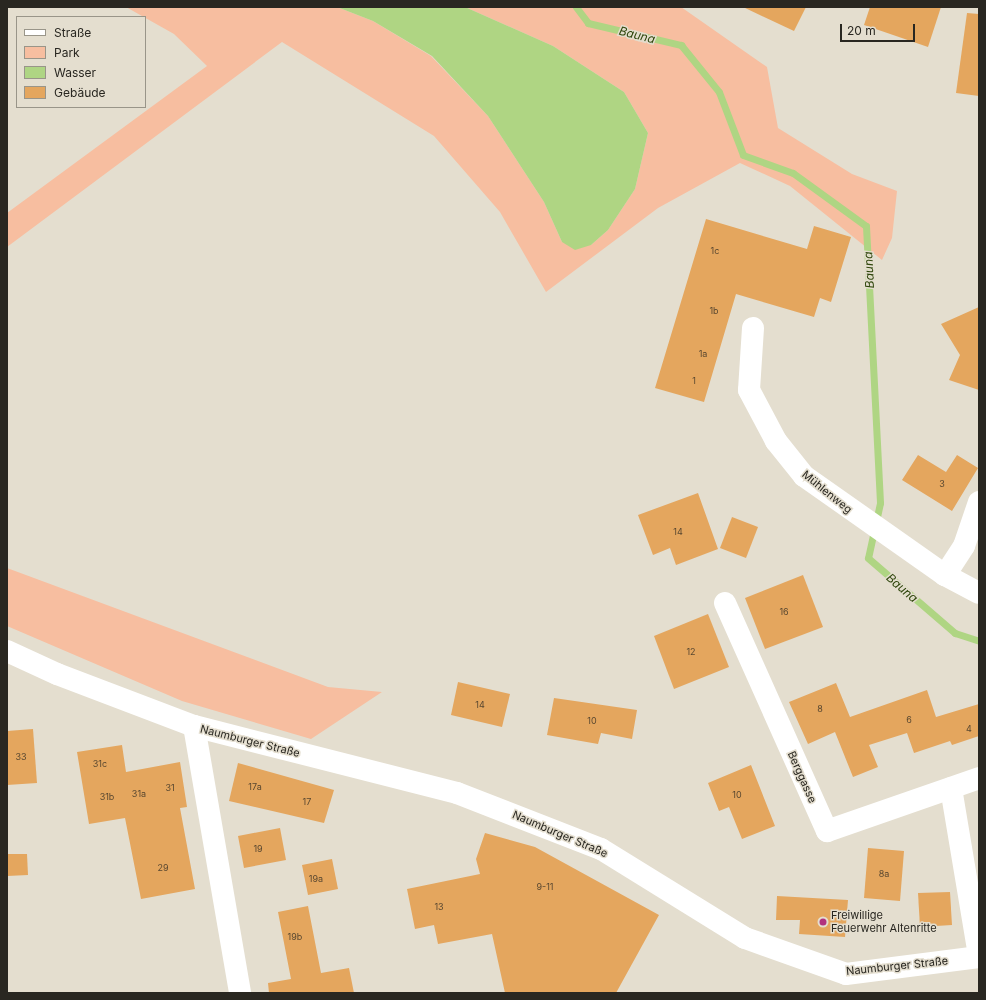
<!DOCTYPE html>
<html>
<head>
<meta charset="utf-8">
<style>
	body { margin:0 }
	#map { position:relative; width:986px; height:1000px; overflow:hidden; background:#e4decf; font-family:Inter,sans-serif }
	div>[style] { position:absolute }
	.green>* { inset:0; background:#f7bea0 }
	.water>* { inset:0; background:#afd583 }
	.stream>* { height:7px; margin:-3.5px; padding:0 3.5px; transform-origin:3.5px; border-radius:3.5px; background:#afd583 }
	.building>* { inset:0; background:#e4a65e }
	.minor>* { height:22px; margin:-11px; padding:0 11px; transform-origin:11px; border-radius:11px; background:#fff }
	.dots>* { width:11px; height:11px; translate:-50% -50%; box-sizing:border-box; border:2px solid #e4decf; border-radius:50% }
	span { translate:-50% -50%; white-space:nowrap; text-align:center; line-height:1.15; -webkit-text-stroke:3px #e4decf; paint-order:stroke }
	.number-label { font-size:9px; color:#584730 }
	.number-label span { -webkit-text-stroke-width:0 }
	.street-label { font-size:11px; color:#292721 }
	.poi-label { font-size:11px; color:#292721 }
	.left { translate:0 -50%; text-align:left }
	.water-label { font-size:12px; color:#30470d; font-style:italic }
	.frame { position:absolute; inset:0; border:8px solid #292721; pointer-events:none }
	.legend { position:absolute; left:16px; top:16px; width:130px; height:92px; box-sizing:border-box; background:#e4decf; border:1px solid #999589; margin:0; padding:5px 7px; list-style:none; font-size:12px; color:#292721 }
	.legend li { display:flex; align-items:center; gap:8px; height:20px }
	.legend b { width:20px; border:1px solid #999589 }
	.scale { position:absolute; left:840px; top:24px; width:75px; height:18px; box-sizing:border-box; border:2px solid #292721; border-top:0; padding-left:5px; font-size:12px; line-height:14px; white-space:nowrap; color:#292721; -webkit-text-stroke:3px #e4decf; paint-order:stroke }
</style>
</head>
<body>
<div id="map">
	<div class="green">
		<div style="clip-path:polygon(126px 7px,337px 7px,373px 21px,431px 56px,488px 116px,544px 202px,562px 242px,591px 245px,608px 230px,635px 189px,648px 133px,624px 92px,553px 46px,465px 7px,681px 7px,767px 67px,778px 128px,852px 174px,897px 191px,892px 238px,882px 260px,790px 186px,740px 163px,658px 208px,546px 292px,500px 212px,434px 136px,282px 42px,7px 247px,7px 213px,207px 66px,174px 34px)"></div>
		<div style="clip-path:polygon(7px 568px,328px 687px,382px 692px,311px 739px,182px 701px,7px 626px)"></div>
	</div>
	<div class="water">
		<div style="clip-path:polygon(337px 7px,465px 7px,553px 46px,624px 92px,648px 133px,635px 189px,608px 230px,591px 245px,575px 250px,562px 242px,544px 202px,488px 116px,432px 56px,373px 21px)"></div>
	</div>
	<div class="stream">
		<div style="left:576px;top:7px;width:20px;rotate:53deg"></div>
		<div style="left:588px;top:23px;width:96px;rotate:13.3deg"></div>
		<div style="left:681px;top:45px;width:60px;rotate:51deg"></div>
		<div style="left:719px;top:92px;width:67px;rotate:69.1deg"></div>
		<div style="left:743px;top:155px;width:53px;rotate:19.8deg"></div>
		<div style="left:793px;top:173px;width:90px;rotate:36deg"></div>
		<div style="left:866px;top:226px;width:277px;rotate:87.1deg"></div>
		<div style="left:880px;top:503px;width:56px;rotate:102.3deg"></div>
		<div style="left:868px;top:558px;width:115px;rotate:40.8deg"></div>
		<div style="left:955px;top:633px;width:25px;rotate:18deg"></div>
	</div>
	<div class="building">
		<div style="clip-path:polygon(743px 7px,806px 7px,794px 31px)"></div>
		<div style="clip-path:polygon(870px 7px,941px 7px,928px 47px,864px 25px)"></div>
		<div style="clip-path:polygon(967px 13px,979px 14px,979px 96px,956px 93px)"></div>
		<div style="clip-path:polygon(706px 219px,807px 249px,814px 226px,851px 237px,831px 302px,820px 298px,814px 317px,736px 294px,704px 402px,655px 388px)"></div>
		<div style="clip-path:polygon(979px 307px,979px 390px,949px 380px,960px 355px,941px 324px)"></div>
		<div style="clip-path:polygon(918px 455px,946px 472px,957px 455px,978px 468px,952px 511px,902px 480px)"></div>
		<div style="clip-path:polygon(698px 493px,718px 549px,676px 565px,670px 548px,653px 555px,638px 515px)"></div>
		<div style="clip-path:polygon(732px 517px,758px 527px,746px 558px,720px 548px)"></div>
		<div style="clip-path:polygon(803px 575px,823px 627px,765px 649px,745px 598px)"></div>
		<div style="clip-path:polygon(708px 614px,729px 667px,674px 689px,654px 636px)"></div>
		<div style="clip-path:polygon(458px 682px,510px 694px,502px 727px,451px 715px)"></div>
		<div style="clip-path:polygon(836px 683px,850px 717px,927px 690px,936px 717px,979px 704px,979px 736px,952px 745px,950px 741px,914px 753px,907px 733px,869px 745px,878px 767px,853px 777px,835px 732px,808px 744px,789px 702px)"></div>
		<div style="clip-path:polygon(554px 698px,637px 710px,632px 739px,601px 733px,598px 744px,547px 735px)"></div>
		<div style="clip-path:polygon(33px 729px,37px 783px,7px 785px,7px 731px)"></div>
		<div style="clip-path:polygon(122px 745px,126px 772px,180px 762px,187px 807px,180px 808px,195px 889px,141px 899px,125px 818px,89px 824px,77px 752px)"></div>
		<div style="clip-path:polygon(238px 763px,334px 790px,324px 823px,229px 801px)"></div>
		<div style="clip-path:polygon(751px 765px,775px 826px,742px 839px,729px 807px,719px 811px,708px 783px)"></div>
		<div style="clip-path:polygon(280px 828px,286px 860px,244px 868px,238px 836px)"></div>
		<div style="clip-path:polygon(485px 833px,535px 847px,659px 915px,616px 993px,505px 993px,492px 934px,438px 944px,434px 925px,415px 929px,407px 889px,480px 874px,476px 859px)"></div>
		<div style="clip-path:polygon(868px 848px,904px 851px,900px 901px,864px 898px)"></div>
		<div style="clip-path:polygon(7px 854px,27px 854px,28px 875px,7px 876px)"></div>
		<div style="clip-path:polygon(332px 859px,338px 889px,308px 895px,302px 865px)"></div>
		<div style="clip-path:polygon(950px 892px,952px 925px,920px 927px,918px 893px)"></div>
		<div style="clip-path:polygon(777px 896px,848px 900px,845px 937px,799px 934px,800px 920px,776px 920px)"></div>
		<div style="clip-path:polygon(308px 906px,321px 973px,349px 968px,354px 993px,269px 993px,268px 983px,291px 979px,278px 912px)"></div>
	</div>
	<div class="minor">
		<div style="left:753px;top:328px;width:62px;rotate:93.7deg"></div>
		<div style="left:749px;top:390px;width:58px;rotate:62.1deg"></div>
		<div style="left:776px;top:441px;width:45px;rotate:51.3deg"></div>
		<div style="left:804px;top:476px;width:172px;rotate:35.1deg"></div>
		<div style="left:979px;top:502px;width:46px;rotate:108.8deg"></div>
		<div style="left:964px;top:546px;width:35px;rotate:123deg"></div>
		<div style="left:945px;top:575px;width:38px;rotate:28deg"></div>
		<div style="left:725px;top:603px;width:250px;rotate:65.9deg"></div>
		<div style="left:827px;top:831px;width:161px;rotate:-19.2deg"></div>
		<div style="left:7px;top:651px;width:55px;rotate:24.7deg"></div>
		<div style="left:57px;top:674px;width:147px;rotate:20.8deg"></div>
		<div style="left:194px;top:726px;width:271px;rotate:14.3deg"></div>
		<div style="left:457px;top:793px;width:155px;rotate:21.3deg"></div>
		<div style="left:601px;top:849px;width:169px;rotate:31.7deg"></div>
		<div style="left:745px;top:938px;width:107px;rotate:19.6deg"></div>
		<div style="left:846px;top:974px;width:134px;rotate:-7.3deg"></div>
		<div style="left:194px;top:726px;width:271px;rotate:80.2deg"></div>
		<div style="left:951px;top:788px;width:170px;rotate:80.5deg"></div>
	</div>
	<div class="dots">
		<div style="left:823px;top:922px;background:#b2327e"></div>
	</div>
	<div class="number-label">
		<span style="left:715px;top:251px">1c</span>
		<span style="left:714px;top:311px">1b</span>
		<span style="left:703px;top:354px">1a</span>
		<span style="left:694px;top:381px">1</span>
		<span style="left:942px;top:484px">3</span>
		<span style="left:678px;top:532px">14</span>
		<span style="left:784px;top:612px">16</span>
		<span style="left:691px;top:652px">12</span>
		<span style="left:480px;top:705px">14</span>
		<span style="left:820px;top:709px">8</span>
		<span style="left:909px;top:720px">6</span>
		<span style="left:592px;top:721px">10</span>
		<span style="left:969px;top:729px">4</span>
		<span style="left:21px;top:757px">33</span>
		<span style="left:100px;top:764px">31c</span>
		<span style="left:255px;top:787px">17a</span>
		<span style="left:170px;top:788px">31</span>
		<span style="left:139px;top:794px">31a</span>
		<span style="left:737px;top:795px">10</span>
		<span style="left:107px;top:797px">31b</span>
		<span style="left:307px;top:802px">17</span>
		<span style="left:258px;top:849px">19</span>
		<span style="left:163px;top:868px">29</span>
		<span style="left:884px;top:874px">8a</span>
		<span style="left:316px;top:879px">19a</span>
		<span style="left:545px;top:887px">9-11</span>
		<span style="left:439px;top:907px">13</span>
		<span style="left:295px;top:937px">19b</span>
	</div>
	<div class="street-label">
		<span style="left:827px;top:492px;rotate:39deg">Mühlenweg</span>
		<span style="left:250px;top:741px;rotate:14deg">Naumburger Straße</span>
		<span style="left:802px;top:777px;rotate:66deg">Berggasse</span>
		<span style="left:560px;top:834px;rotate:23deg">Naumburger Straße</span>
		<span style="left:897px;top:966px;rotate:-6deg">Naumburger Straße</span>
	</div>
	<div class="poi-label">
		<span class="left" style="left:831px;top:922px">Freiwillige<br>Feuerwehr Altenritte</span>
	</div>
	<div class="water-label">
		<span style="left:637px;top:35px;rotate:14deg">Bauna</span>
		<span style="left:869px;top:270px;rotate:-93deg">Bauna</span>
		<span style="left:902px;top:588px;rotate:41deg">Bauna</span>
	</div>
	<div class="frame"></div>
	<ul class="legend">
	<li><b style="height:5px;background:#fff"></b>Straße</li>
	<li><b style="height:11px;background:#f7bea0"></b>Park</li>
	<li><b style="height:11px;background:#afd583"></b>Wasser</li>
	<li><b style="height:11px;background:#e4a65e"></b>Gebäude</li>
	</ul>
	<div class="scale">20 m</div>
</div>
</body>
</html>
